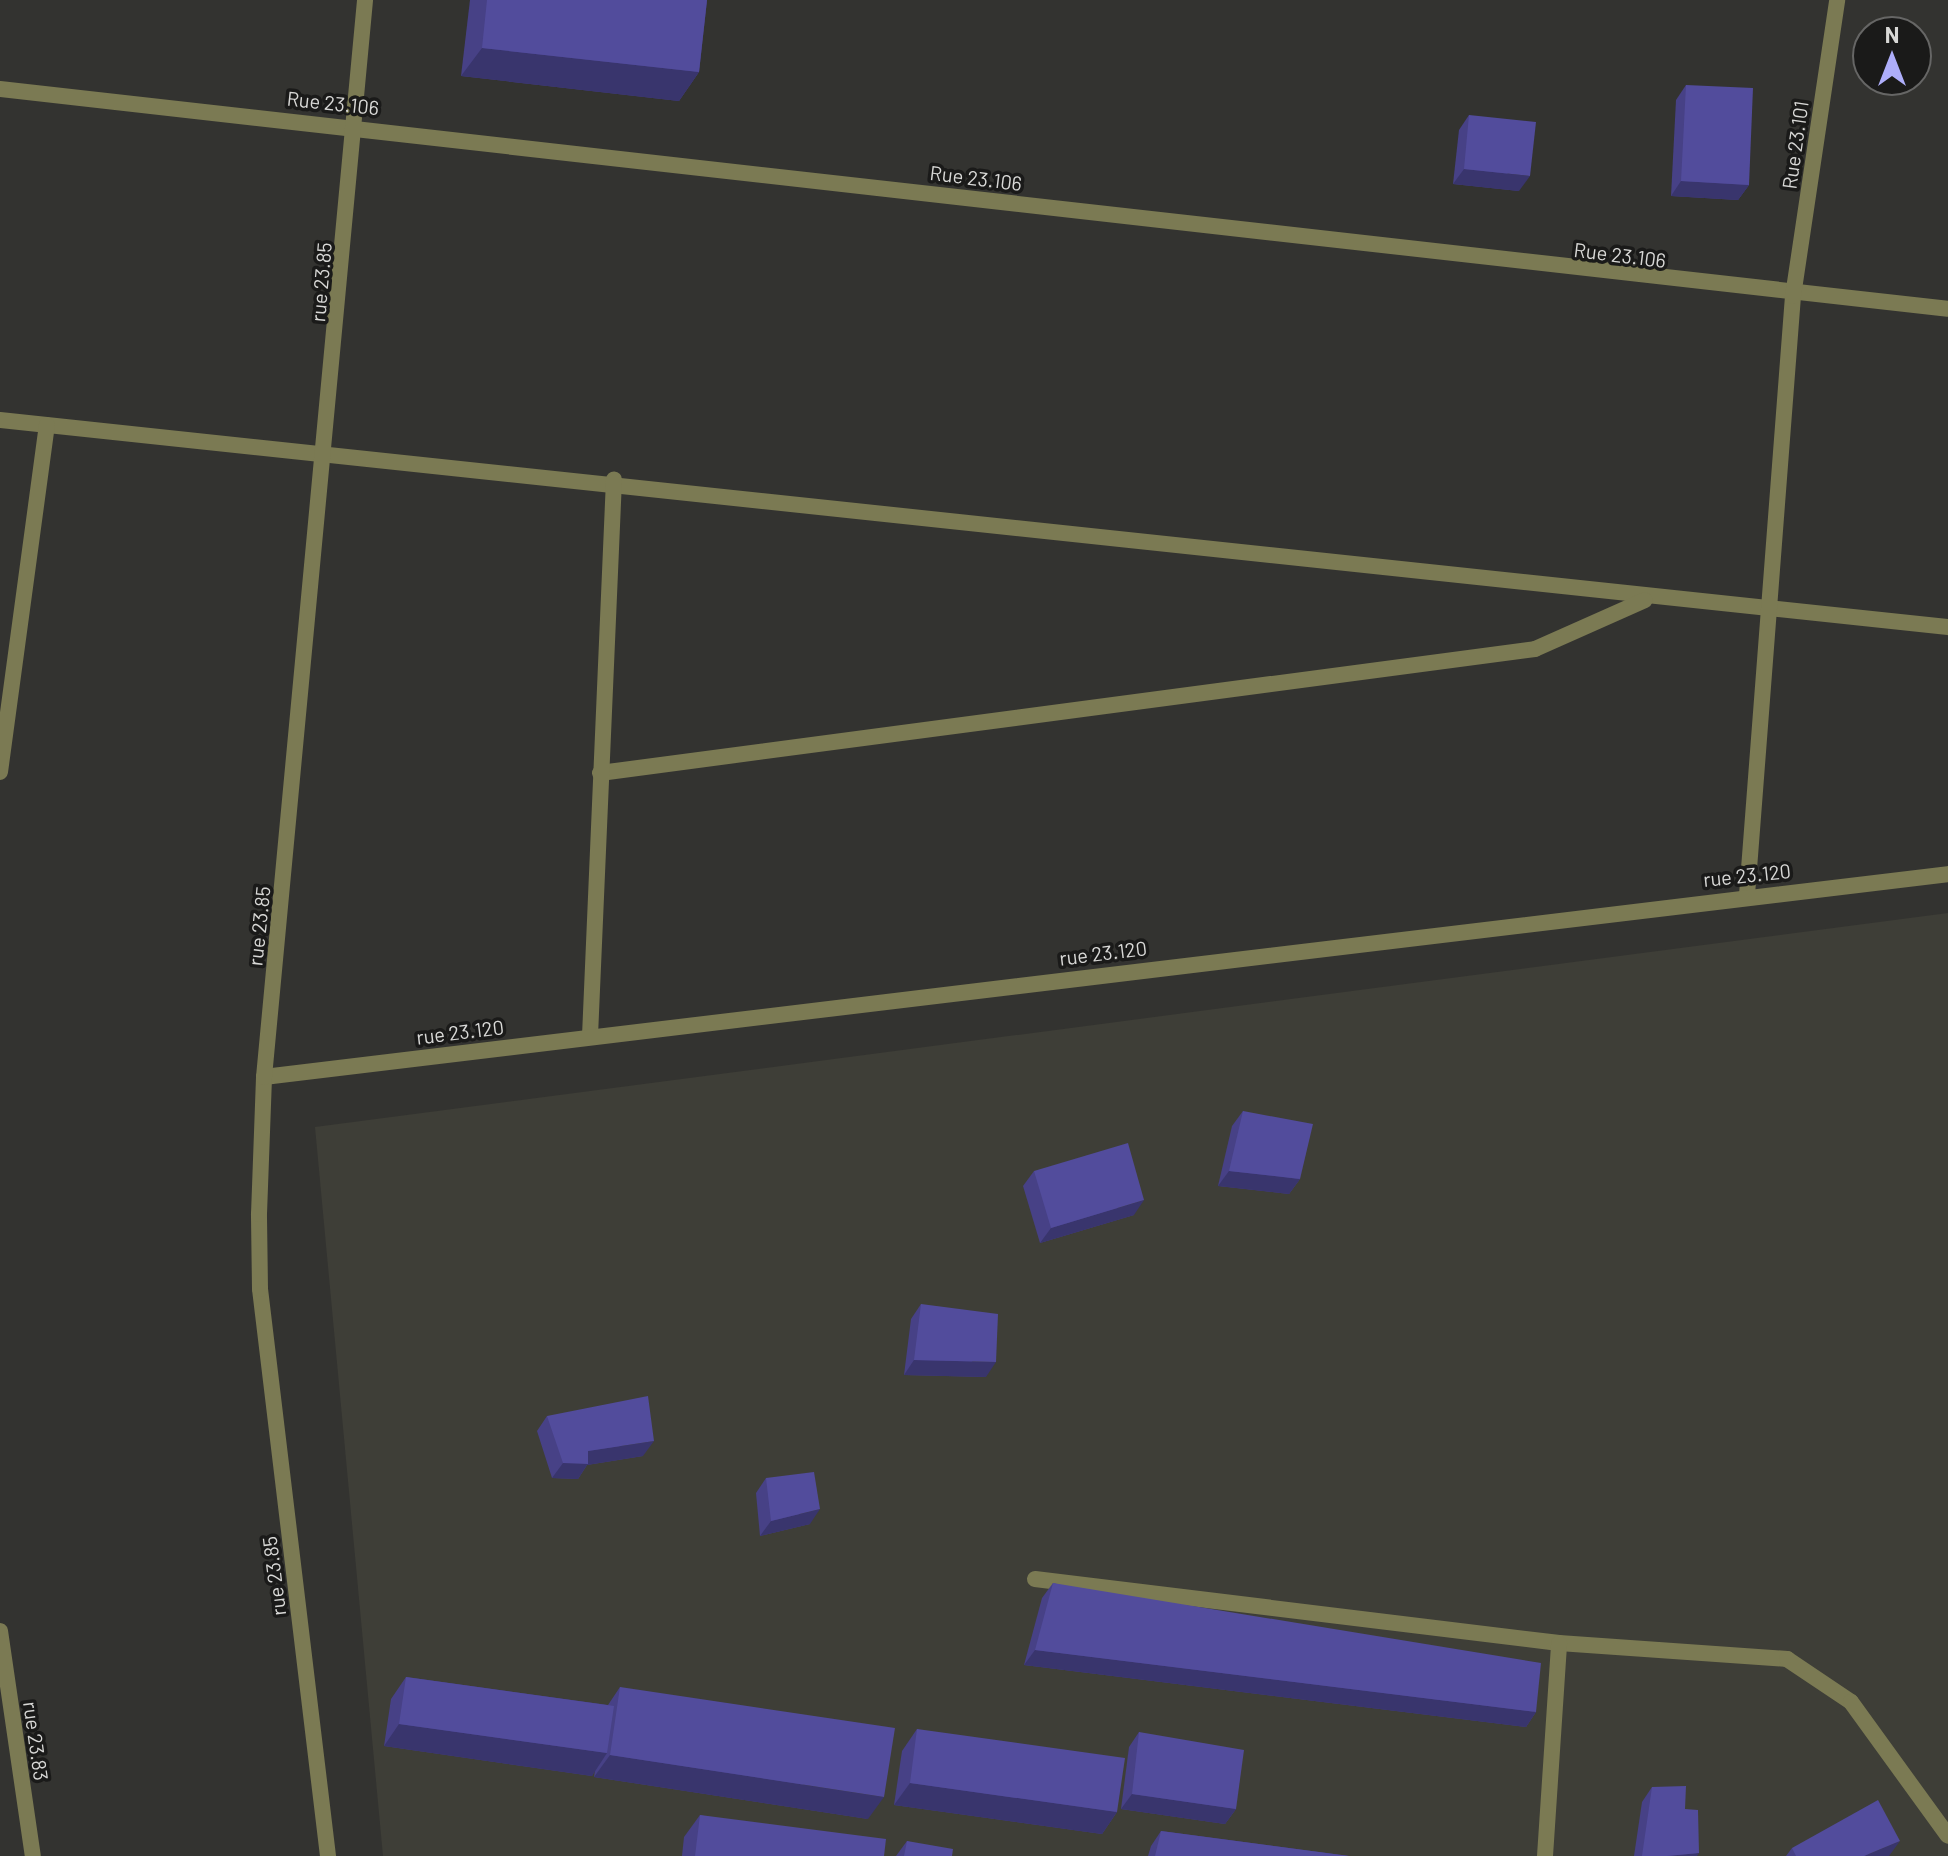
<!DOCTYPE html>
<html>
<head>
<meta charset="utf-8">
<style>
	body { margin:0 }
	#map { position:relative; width:1948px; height:1856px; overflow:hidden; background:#333330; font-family:Barlow,sans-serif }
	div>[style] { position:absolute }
	.built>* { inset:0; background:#3e3e37 }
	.street>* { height:16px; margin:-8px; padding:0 8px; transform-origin:8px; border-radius:8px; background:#7b7a53 }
	.wall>* { inset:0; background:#474186 }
	.shaded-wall>* { inset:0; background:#39356d }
	.building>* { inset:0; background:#524c9c }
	span { translate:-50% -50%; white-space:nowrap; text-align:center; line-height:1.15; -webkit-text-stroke:7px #1a1a19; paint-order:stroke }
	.street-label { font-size:20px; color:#d8d8d6 }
	.north { position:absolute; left:1852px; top:16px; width:80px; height:80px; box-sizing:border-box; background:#1a1a19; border:2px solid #666665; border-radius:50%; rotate:0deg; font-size:22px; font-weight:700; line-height:32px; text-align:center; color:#d8d8d6 }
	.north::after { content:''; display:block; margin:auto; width:28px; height:36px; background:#aeaefa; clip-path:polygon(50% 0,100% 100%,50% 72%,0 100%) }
</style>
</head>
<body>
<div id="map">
	<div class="built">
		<div style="clip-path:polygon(1948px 913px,1948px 1856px,383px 1856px,315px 1127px)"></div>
	</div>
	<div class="street">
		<div style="left:0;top:89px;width:1960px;rotate:6.44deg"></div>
		<div style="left:0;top:420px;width:1959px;rotate:6.07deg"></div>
		<div style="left:0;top:772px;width:350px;rotate:-82.3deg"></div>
		<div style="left:600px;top:773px;width:943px;rotate:-7.55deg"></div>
		<div style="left:1535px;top:649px;width:120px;rotate:-24deg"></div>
		<div style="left:1747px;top:895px;width:601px;rotate:-85.61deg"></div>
		<div style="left:1793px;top:296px;width:299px;rotate:-81.5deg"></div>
		<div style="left:590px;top:1036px;width:557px;rotate:-87.53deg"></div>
		<div style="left:264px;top:1077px;width:1696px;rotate:-6.87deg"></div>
		<div style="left:1035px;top:1579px;width:528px;rotate:6.96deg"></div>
		<div style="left:1559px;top:1643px;width:229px;rotate:4deg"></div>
		<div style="left:1787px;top:1659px;width:77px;rotate:33.9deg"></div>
		<div style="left:1851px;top:1702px;width:165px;rotate:54.1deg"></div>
		<div style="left:0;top:1631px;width:227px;rotate:81.7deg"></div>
		<div style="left:328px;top:1856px;width:571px;rotate:-96.84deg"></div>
		<div style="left:260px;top:1289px;width:75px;rotate:-90.8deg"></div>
		<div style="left:259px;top:1214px;width:137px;rotate:-87.9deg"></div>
		<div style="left:264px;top:1077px;width:1082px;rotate:-84.64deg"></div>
		<div style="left:1545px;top:1856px;width:213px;rotate:-86.2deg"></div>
	</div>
	<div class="wall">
		<div style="clip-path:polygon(470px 0,707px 0,699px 72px,679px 101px,461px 76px)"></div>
		<div style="clip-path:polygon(1686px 85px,1749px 185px,1738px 200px,1671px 196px,1676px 100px)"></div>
		<div style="clip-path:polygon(1469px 115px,1519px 191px,1453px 184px,1459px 130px)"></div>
		<div style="clip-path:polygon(1243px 1111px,1300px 1179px,1289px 1194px,1218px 1186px,1232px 1126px)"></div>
		<div style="clip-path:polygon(1034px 1171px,1134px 1215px,1040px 1243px,1023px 1186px)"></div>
		<div style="clip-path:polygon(921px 1304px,986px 1377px,904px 1375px,911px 1319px)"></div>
		<div style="clip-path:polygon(547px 1416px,643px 1456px,587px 1465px,578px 1479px,552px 1478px,537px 1431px)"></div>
		<div style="clip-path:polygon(766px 1478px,810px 1524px,760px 1536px,756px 1493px)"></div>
		<div style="clip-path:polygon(1053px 1583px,1536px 1712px,1526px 1727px,1024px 1665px,1042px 1598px)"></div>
		<div style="clip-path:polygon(406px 1677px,608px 1705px,620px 1687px,868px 1819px,594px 1777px,595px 1770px,592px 1776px,384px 1746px,391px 1699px)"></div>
		<div style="clip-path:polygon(917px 1729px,1117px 1812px,1102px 1834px,894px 1805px,902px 1751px)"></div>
		<div style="clip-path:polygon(1139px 1732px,1236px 1809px,1225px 1824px,1121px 1809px,1129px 1747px)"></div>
		<div style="clip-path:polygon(1652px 1787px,1685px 1809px,1697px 1856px,1634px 1856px,1642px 1802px)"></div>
		<div style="clip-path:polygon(700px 1815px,884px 1856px,682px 1856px,684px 1837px)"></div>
		<div style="clip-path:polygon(1161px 1831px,1349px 1856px,1148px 1856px,1151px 1846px)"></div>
		<div style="clip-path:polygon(907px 1841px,952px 1856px,896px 1856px)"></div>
		<div style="clip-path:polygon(1792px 1848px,1889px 1856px,1786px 1856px)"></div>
	</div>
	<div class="shaded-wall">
		<div style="clip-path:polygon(482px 48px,699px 72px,679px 101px,461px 76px)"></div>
		<div style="clip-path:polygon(1464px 169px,1530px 176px,1519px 191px,1453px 184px)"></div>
		<div style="clip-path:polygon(1681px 181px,1749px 185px,1738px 200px,1671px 196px)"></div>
		<div style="clip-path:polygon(1229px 1171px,1300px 1179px,1289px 1194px,1218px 1186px)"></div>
		<div style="clip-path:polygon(1144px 1200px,1134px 1215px,1040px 1243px,1051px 1228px)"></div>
		<div style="clip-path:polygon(914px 1360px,996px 1362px,986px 1377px,904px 1375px)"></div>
		<div style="clip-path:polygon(654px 1441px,643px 1456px,587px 1465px,578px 1479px,552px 1478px,563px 1463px,588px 1451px)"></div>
		<div style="clip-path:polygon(820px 1509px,810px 1524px,760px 1536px,771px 1521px)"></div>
		<div style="clip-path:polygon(1035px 1650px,1536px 1712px,1526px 1727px,1024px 1665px)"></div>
		<div style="clip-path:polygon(399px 1724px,607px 1753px,592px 1776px,384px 1746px)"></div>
		<div style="clip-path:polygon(610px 1755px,884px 1797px,868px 1819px,594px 1777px)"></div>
		<div style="clip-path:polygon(910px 1783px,1117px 1812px,1102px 1834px,894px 1805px)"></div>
		<div style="clip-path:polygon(1132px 1794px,1236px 1809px,1225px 1824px,1121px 1809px)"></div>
		<div style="clip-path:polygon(1900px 1841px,1889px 1856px,1864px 1856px)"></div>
		<div style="clip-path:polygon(1699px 1853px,1697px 1856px,1667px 1856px)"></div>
	</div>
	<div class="building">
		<div style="clip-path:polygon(487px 0,707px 0,699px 72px,482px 48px)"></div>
		<div style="clip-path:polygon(1686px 85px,1753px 88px,1749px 185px,1681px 181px)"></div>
		<div style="clip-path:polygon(1469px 115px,1536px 122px,1530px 176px,1464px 169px)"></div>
		<div style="clip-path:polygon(1243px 1111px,1313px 1124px,1300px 1179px,1229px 1171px)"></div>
		<div style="clip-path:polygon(1128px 1143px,1144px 1200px,1051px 1228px,1034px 1171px)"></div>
		<div style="clip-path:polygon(921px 1304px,998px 1314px,996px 1362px,914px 1360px)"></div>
		<div style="clip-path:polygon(648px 1396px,654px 1441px,588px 1451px,588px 1464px,563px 1463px,547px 1416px)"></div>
		<div style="clip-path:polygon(814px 1472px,820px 1509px,771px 1521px,766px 1478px)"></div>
		<div style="clip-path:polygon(1053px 1583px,1541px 1663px,1536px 1712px,1035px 1650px)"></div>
		<div style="clip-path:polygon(406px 1677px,614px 1706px,607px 1753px,399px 1724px)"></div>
		<div style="clip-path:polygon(620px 1687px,895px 1728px,884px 1797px,610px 1755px)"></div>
		<div style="clip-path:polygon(917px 1729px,1125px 1758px,1117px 1812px,910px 1783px)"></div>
		<div style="clip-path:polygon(1139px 1732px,1244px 1750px,1236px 1809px,1132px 1794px)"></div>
		<div style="clip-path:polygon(1686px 1786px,1685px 1809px,1698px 1810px,1699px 1853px,1667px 1856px,1642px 1856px,1652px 1787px)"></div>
		<div style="clip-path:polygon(1878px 1800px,1900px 1841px,1864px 1856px,1796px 1856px,1792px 1848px)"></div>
		<div style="clip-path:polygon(700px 1815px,886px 1839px,884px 1856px,695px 1856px)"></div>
		<div style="clip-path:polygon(1161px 1831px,1349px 1856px,1155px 1856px)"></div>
		<div style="clip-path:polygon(907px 1841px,953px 1849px,952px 1856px,904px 1856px)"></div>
	</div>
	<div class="street-label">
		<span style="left:333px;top:103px;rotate:6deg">Rue 23.106</span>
		<span style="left:1795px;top:145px;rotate:-82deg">Rue 23.101</span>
		<span style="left:976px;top:178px;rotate:7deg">Rue 23.106</span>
		<span style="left:1620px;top:255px;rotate:7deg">Rue 23.106</span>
		<span style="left:321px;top:282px;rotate:-85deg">rue 23.85</span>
		<span style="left:1747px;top:875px;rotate:-6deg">rue 23.120</span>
		<span style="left:259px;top:926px;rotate:-84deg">rue 23.85</span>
		<span style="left:1103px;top:953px;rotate:-7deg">rue 23.120</span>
		<span style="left:460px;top:1032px;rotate:-7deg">rue 23.120</span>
		<span style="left:274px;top:1576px;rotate:-97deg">rue 23.85</span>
		<span style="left:36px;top:1741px;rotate:82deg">rue 23.83</span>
	</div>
	<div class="north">N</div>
</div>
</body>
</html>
